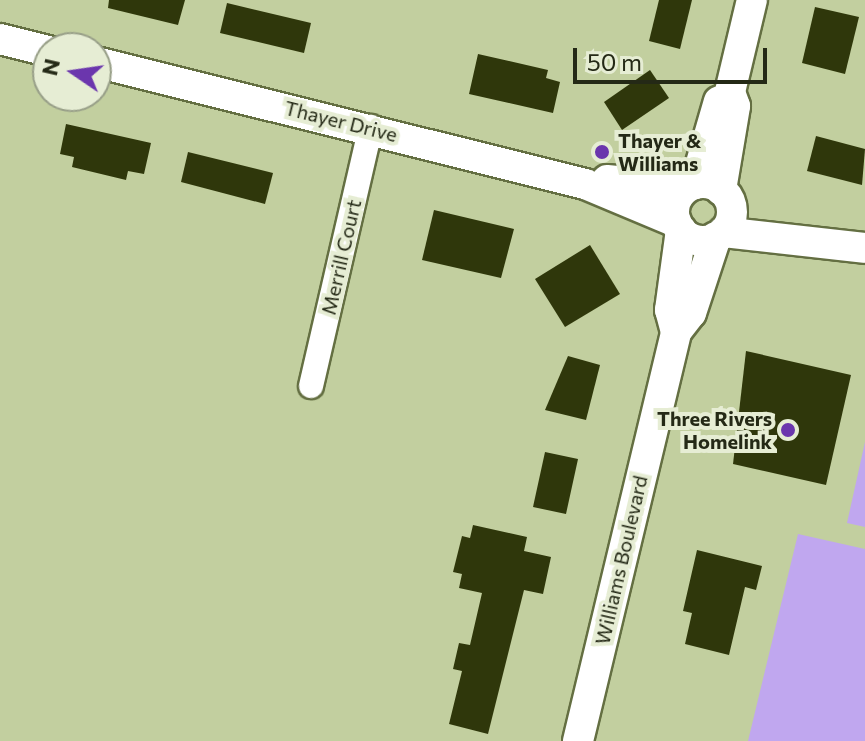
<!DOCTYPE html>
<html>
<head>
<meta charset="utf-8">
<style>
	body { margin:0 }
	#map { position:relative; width:865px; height:741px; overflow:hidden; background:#c2cf9f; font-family:Commissioner,sans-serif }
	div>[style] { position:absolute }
	.green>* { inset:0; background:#c0a7ef }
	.building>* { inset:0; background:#2f370b }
	.roads { filter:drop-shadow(2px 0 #646f42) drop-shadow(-2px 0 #646f42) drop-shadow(0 2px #646f42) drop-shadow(0 -2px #646f42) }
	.minor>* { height:24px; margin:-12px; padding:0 12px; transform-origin:12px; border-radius:12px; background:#fff }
	.tertiary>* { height:30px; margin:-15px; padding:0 15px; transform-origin:15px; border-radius:15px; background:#fff }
	.tertiary>.ring { margin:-15px; padding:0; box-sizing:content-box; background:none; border:30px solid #fff; border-radius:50% }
	.dots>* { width:22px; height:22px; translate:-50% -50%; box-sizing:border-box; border:4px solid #e6edd4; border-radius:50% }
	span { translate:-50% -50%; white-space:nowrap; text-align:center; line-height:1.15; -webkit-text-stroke:8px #e6edd4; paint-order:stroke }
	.street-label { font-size:20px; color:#242916 }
	.poi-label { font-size:20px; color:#242916; font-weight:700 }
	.left { translate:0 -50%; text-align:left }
	.right { translate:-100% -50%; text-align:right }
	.north { position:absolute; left:32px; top:32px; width:80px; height:80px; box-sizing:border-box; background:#e6edd4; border:2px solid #989f88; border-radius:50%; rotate:283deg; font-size:22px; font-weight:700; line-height:32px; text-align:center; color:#242916 }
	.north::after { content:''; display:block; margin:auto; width:28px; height:36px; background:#6b36ad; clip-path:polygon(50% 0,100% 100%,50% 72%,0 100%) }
	.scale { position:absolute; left:573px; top:48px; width:194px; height:36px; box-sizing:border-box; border:4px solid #242916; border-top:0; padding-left:10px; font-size:24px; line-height:28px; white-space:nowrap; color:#242916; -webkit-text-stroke:6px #e6edd4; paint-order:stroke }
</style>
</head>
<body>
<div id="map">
	<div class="green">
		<div style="clip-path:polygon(865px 442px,865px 527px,847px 523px)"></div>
		<div style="clip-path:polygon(798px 534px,865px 549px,865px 741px,748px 741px)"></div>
	</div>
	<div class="building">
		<div style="clip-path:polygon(109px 0,185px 0,178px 25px,108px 8px)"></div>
		<div style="clip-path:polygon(659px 0,692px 0,680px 49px,649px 41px)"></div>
		<div style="clip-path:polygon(227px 3px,311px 23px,304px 53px,220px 33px)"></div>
		<div style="clip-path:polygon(815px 7px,859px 17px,845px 74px,802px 63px)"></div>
		<div style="clip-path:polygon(478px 54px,548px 70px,546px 78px,560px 82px,553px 113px,469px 94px)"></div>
		<div style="clip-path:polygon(650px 70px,669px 98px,622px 130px,604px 102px)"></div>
		<div style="clip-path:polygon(66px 124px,151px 143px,144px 174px,128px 171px,126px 180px,72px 167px,74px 157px,60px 154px)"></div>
		<div style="clip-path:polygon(816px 136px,865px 149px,862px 185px,807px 171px)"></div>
		<div style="clip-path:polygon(188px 152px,273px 173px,265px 204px,181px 182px)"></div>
		<div style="clip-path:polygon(434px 210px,514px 229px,501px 278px,422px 260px)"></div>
		<div style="clip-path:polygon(590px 245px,620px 294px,565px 327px,535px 279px)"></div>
		<div style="clip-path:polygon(746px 351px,851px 375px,826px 485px,733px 464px)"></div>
		<div style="clip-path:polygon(568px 356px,600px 365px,586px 420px,545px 410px)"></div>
		<div style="clip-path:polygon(545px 452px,578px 459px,566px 514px,533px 507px)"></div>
		<div style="clip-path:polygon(473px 525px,527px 537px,524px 551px,551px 557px,543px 594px,524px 590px,488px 734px,449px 724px,462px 671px,453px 669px,459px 643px,470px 645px,482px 593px,459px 588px,462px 574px,453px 572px,462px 536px,470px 538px)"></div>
		<div style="clip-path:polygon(697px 550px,762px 566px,756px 590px,745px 587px,729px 655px,685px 644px,692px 613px,683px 611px)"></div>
	</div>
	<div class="roads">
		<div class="minor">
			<div style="left:311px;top:386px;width:266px;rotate:-77deg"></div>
		</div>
		<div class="tertiary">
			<div style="left:0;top:39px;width:49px;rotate:14deg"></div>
			<div style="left:96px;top:62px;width:504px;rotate:14.01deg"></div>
			<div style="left:585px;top:184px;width:99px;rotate:22.7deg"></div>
			<div style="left:607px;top:180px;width:79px;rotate:5.8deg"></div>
			<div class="ring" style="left:674px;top:183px;width:28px;height:28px"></div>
			<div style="left:695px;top:184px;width:86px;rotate:-73.9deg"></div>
			<div style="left:721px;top:190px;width:85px;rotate:-80.5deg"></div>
			<div style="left:735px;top:106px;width:15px;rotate:-110deg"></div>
			<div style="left:730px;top:92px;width:95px;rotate:-76.6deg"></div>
			<div style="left:723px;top:232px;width:143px;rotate:6.4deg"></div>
			<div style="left:676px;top:332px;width:23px;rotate:-105deg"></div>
			<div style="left:670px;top:310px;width:81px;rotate:-82.2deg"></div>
			<div style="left:578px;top:741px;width:421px;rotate:-76.5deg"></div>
			<div style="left:676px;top:332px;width:24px;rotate:-52deg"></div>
			<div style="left:691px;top:313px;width:80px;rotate:-71.8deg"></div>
		</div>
	</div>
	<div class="dots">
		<div style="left:602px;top:152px;background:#6b36ad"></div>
		<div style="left:788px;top:430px;background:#6b36ad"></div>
	</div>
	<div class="street-label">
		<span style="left:341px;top:121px;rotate:14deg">Thayer Drive</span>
		<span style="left:341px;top:257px;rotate:-77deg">Merrill Court</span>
		<span style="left:621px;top:560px;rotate:-77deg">Williams Boulevard</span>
	</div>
	<div class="poi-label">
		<span class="left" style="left:618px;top:152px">Thayer &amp;<br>Williams</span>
		<span class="right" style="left:772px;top:430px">Three Rivers<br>Homelink</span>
	</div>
	<div class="north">N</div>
	<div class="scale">50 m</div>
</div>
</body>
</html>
